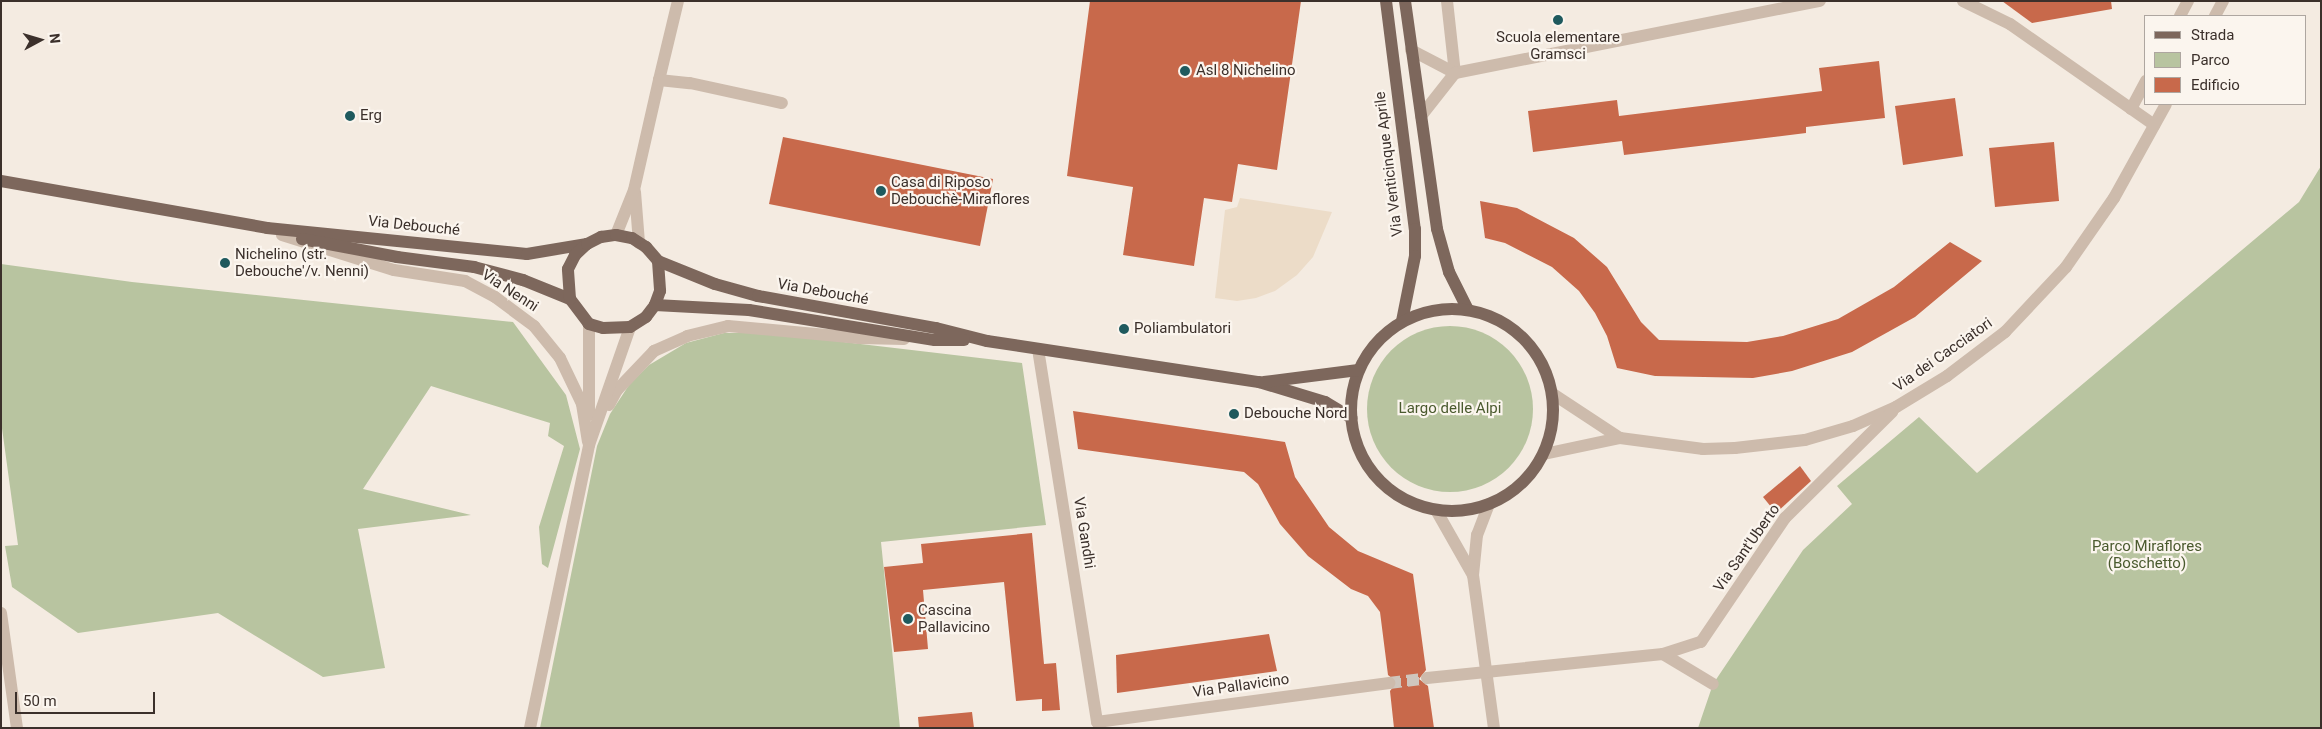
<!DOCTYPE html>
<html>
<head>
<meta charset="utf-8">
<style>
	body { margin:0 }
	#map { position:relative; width:2322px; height:729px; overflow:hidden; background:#f4ebe1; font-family:Roboto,sans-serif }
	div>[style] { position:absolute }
	.green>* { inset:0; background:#b8c4a0 }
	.round { border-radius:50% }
	.plaza>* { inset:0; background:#ecdcc8 }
	.building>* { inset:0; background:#c8694b }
	.minor-tunnel>* { height:12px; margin-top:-6px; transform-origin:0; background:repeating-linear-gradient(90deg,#cfc6bd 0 12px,transparent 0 18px) }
	.minor>* { height:12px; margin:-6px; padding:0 6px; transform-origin:6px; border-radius:6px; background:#cdbbac }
	.major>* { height:12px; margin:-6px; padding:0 6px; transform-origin:6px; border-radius:6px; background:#7d675c }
	.major>.ring { margin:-6px; padding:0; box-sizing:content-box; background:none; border:12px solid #7d675c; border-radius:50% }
	.dots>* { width:14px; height:14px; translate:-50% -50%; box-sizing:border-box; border:2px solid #fbf5ee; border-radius:50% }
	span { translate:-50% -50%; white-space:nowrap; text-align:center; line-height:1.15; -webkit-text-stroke:4.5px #fbf5ee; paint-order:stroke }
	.poi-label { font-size:15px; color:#3b302b }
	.left { translate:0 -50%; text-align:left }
	.street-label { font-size:15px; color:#3b302b }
	.park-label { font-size:15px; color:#4a5a2e }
	.frame { position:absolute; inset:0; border:2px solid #3b302b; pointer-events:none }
	.legend { position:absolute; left:2144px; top:15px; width:162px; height:90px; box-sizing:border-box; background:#fbf5ee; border:1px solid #aea6a0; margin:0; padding:6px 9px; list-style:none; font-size:15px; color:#3b302b }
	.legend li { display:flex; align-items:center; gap:10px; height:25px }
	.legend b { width:25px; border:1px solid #aea6a0 }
	.north { position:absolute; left:15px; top:15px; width:50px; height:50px; -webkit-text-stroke:4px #fbf5ee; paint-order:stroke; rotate:84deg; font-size:14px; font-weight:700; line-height:20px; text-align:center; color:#3b302b }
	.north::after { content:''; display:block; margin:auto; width:18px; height:22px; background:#3b302b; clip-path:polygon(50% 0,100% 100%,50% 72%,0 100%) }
	.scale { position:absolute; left:15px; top:692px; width:140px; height:22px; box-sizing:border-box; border:2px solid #3b302b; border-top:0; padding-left:6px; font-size:15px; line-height:18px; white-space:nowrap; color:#3b302b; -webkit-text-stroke:4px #fbf5ee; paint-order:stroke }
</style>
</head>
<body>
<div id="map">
	<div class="green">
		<div style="clip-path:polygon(2321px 166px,2321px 728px,1698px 728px,1713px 684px,1803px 550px,1852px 504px,1837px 486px,1919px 417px,1977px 473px,2299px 202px)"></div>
		<div style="clip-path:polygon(1px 264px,132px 282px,513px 322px,566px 395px,580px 449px,548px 568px,542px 564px,539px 527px,564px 446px,548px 436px,550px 423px,431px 386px,363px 489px,471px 515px,358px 529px,385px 668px,323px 677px,218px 613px,78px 633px,12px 587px,5px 546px,18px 545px,1px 421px)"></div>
		<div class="round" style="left:1367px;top:326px;width:166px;height:166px"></div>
		<div style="clip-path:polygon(724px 333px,767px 333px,1022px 363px,1046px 525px,881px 542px,900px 728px,540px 728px,597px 446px,610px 414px,629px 385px,649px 365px,686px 343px)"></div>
	</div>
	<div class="plaza">
		<div style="clip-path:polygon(1240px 198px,1332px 212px,1313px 257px,1297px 275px,1275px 291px,1256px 298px,1237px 301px,1215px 298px,1225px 210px,1237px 207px)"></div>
	</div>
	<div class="building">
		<div style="clip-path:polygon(1090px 1px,1301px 1px,1277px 170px,1238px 164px,1232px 202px,1204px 198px,1194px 266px,1123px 255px,1133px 187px,1067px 176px)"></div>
		<div style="clip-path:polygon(2002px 1px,2111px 1px,2112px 9px,2032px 23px)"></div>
		<div style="clip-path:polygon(1879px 61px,1885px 118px,1806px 127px,1806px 133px,1624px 155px,1622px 141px,1533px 152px,1528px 111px,1617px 100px,1619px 116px,1822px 91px,1819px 68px)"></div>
		<div style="clip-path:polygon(1955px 98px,1963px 156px,1903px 165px,1895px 106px)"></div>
		<div style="clip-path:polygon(783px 137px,993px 179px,980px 246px,769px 204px)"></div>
		<div style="clip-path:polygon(2054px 142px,2059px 201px,1995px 207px,1989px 148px)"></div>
		<div style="clip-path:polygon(1480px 201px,1517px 208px,1574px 238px,1607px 267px,1641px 322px,1659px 340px,1747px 342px,1783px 336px,1838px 319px,1894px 287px,1950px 242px,1982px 261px,1915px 317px,1852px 352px,1792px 371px,1753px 378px,1655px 376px,1617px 368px,1607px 336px,1595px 313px,1579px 291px,1552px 267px,1505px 243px,1485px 238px)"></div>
		<div style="clip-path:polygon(1073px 411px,1285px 442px,1295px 477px,1329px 527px,1358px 551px,1413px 574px,1426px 670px,1419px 679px,1428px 686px,1434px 728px,1394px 728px,1390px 691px,1397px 682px,1388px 675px,1380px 612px,1368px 596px,1351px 589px,1308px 556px,1280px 524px,1258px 484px,1244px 472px,1078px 449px)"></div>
		<div style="clip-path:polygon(1800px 466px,1811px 481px,1776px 513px,1763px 497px)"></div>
		<div style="clip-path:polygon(1032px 533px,1044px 664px,1056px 663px,1060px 710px,1042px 711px,1042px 699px,1016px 701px,1004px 582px,923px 590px,928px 649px,894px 652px,884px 567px,923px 563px,921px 544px)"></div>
		<div style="clip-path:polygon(1269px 634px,1277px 671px,1117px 693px,1116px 655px)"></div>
		<div style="clip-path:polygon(972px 712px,974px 728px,919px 728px,918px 717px)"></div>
	</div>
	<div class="minor-tunnel">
		<div style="left:1389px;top:683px;width:38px;rotate:-7deg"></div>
	</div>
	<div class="minor">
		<div style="left:1447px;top:1px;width:72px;rotate:83.7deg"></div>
		<div style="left:1963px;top:1px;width:52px;rotate:26.1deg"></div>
		<div style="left:2010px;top:24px;width:176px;rotate:35deg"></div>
		<div style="left:2180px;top:16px;width:17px;rotate:-62deg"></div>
		<div style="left:2215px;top:16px;width:17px;rotate:-62deg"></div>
		<div style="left:1411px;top:50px;width:50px;rotate:27.6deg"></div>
		<div style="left:1455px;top:73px;width:372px;rotate:-11.2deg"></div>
		<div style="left:659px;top:80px;width:81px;rotate:-76.5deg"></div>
		<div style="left:2131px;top:109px;width:32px;rotate:-62deg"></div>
		<div style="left:1421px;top:116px;width:55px;rotate:-51.7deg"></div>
		<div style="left:635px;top:192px;width:51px;rotate:85.5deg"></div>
		<div style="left:282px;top:235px;width:117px;rotate:17.4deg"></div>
		<div style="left:394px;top:270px;width:72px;rotate:8.8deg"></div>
		<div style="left:465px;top:281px;width:34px;rotate:28deg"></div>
		<div style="left:495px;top:297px;width:49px;rotate:36.6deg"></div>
		<div style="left:534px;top:326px;width:41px;rotate:50.9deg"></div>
		<div style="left:560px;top:358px;width:51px;rotate:64.4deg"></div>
		<div style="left:582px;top:404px;width:38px;rotate:81deg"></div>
		<div style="left:616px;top:235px;width:48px;rotate:-68.2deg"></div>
		<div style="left:634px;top:190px;width:113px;rotate:-77.2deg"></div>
		<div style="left:659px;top:80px;width:31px;rotate:6deg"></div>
		<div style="left:690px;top:83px;width:94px;rotate:12.3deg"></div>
		<div style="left:1038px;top:349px;width:378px;rotate:81deg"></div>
		<div style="left:1097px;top:722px;width:295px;rotate:-7.6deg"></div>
		<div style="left:1553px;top:394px;width:80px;rotate:33.3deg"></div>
		<div style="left:609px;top:405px;width:17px;rotate:-62deg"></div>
		<div style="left:617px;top:390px;width:54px;rotate:-46.5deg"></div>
		<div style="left:654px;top:351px;width:36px;rotate:-24deg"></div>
		<div style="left:687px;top:336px;width:42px;rotate:-13.7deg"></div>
		<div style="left:728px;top:326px;width:132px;rotate:5.2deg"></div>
		<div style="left:859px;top:338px;width:45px;rotate:1.3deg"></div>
		<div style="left:589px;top:415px;width:91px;rotate:-90deg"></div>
		<div style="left:1544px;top:454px;width:78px;rotate:-11.9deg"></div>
		<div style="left:1620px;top:438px;width:84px;rotate:7.5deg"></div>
		<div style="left:1703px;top:449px;width:32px;rotate:-2deg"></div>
		<div style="left:1735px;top:448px;width:70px;rotate:-6.5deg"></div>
		<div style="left:1805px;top:440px;width:50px;rotate:-16.3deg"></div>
		<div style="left:1853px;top:426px;width:47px;rotate:-23.8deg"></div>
		<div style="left:1896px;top:407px;width:60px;rotate:-31.3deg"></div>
		<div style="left:1947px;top:376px;width:73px;rotate:-37.2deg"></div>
		<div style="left:2005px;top:332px;width:89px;rotate:-46.8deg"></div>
		<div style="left:2066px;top:267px;width:84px;rotate:-55.2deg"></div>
		<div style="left:2114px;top:198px;width:107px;rotate:-61deg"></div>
		<div style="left:1489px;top:504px;width:33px;rotate:111deg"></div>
		<div style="left:1477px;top:535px;width:40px;rotate:95.7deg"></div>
		<div style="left:1473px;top:575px;width:154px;rotate:82.2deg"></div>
		<div style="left:1436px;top:510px;width:75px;rotate:60.4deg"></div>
		<div style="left:1px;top:613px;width:116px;rotate:82.1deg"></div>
		<div style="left:1663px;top:654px;width:58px;rotate:31deg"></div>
		<div style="left:1427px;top:678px;width:237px;rotate:-5.8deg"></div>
		<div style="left:1663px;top:654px;width:40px;rotate:-18deg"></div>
		<div style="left:1701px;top:642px;width:150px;rotate:-55.9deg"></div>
		<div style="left:1785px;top:518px;width:151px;rotate:-44.7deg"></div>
		<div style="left:530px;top:728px;width:289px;rotate:-78.2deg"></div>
		<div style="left:589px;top:445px;width:125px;rotate:-70.8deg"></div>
	</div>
	<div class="major">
		<div style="left:1386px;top:1px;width:230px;rotate:82.8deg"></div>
		<div style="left:1415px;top:229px;width:27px;rotate:90deg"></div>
		<div style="left:1415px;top:256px;width:66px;rotate:101.3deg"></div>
		<div style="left:1405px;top:1px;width:230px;rotate:82deg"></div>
		<div style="left:1437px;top:229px;width:45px;rotate:74.4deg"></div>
		<div style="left:1449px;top:272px;width:42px;rotate:63.4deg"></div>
		<div style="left:1px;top:181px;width:270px;rotate:10deg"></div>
		<div style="left:267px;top:228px;width:261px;rotate:5.7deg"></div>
		<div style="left:527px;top:254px;width:61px;rotate:-9.5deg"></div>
		<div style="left:302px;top:239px;width:97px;rotate:10.7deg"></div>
		<div style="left:397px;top:257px;width:78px;rotate:7.4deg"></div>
		<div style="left:474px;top:267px;width:51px;rotate:14.9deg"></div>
		<div style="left:523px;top:280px;width:51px;rotate:22deg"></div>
		<div style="left:658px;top:261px;width:30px;rotate:86deg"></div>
		<div style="left:660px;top:291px;width:15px;rotate:110deg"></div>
		<div style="left:655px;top:305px;width:15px;rotate:127deg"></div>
		<div style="left:646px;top:317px;width:19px;rotate:148deg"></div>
		<div style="left:630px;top:327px;width:27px;rotate:178deg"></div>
		<div style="left:603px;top:328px;width:15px;rotate:-164deg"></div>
		<div style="left:589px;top:324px;width:31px;rotate:-127deg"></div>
		<div style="left:570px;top:299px;width:30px;rotate:-94deg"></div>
		<div style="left:568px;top:269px;width:16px;rotate:-63deg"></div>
		<div style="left:575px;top:255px;width:16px;rotate:-43deg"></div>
		<div style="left:587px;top:244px;width:16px;rotate:-27deg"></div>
		<div style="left:601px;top:237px;width:15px;rotate:-8deg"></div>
		<div style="left:616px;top:235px;width:16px;rotate:11deg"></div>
		<div style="left:632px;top:238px;width:17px;rotate:33deg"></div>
		<div style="left:646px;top:247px;width:18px;rotate:49deg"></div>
		<div style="left:658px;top:261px;width:61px;rotate:22deg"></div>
		<div style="left:715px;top:284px;width:45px;rotate:15.6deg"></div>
		<div style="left:758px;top:296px;width:181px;rotate:10.2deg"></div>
		<div style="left:936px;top:328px;width:53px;rotate:14.3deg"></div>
		<div style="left:987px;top:341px;width:275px;rotate:8.6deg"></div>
		<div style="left:1259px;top:382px;width:69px;rotate:16.9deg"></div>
		<div style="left:1325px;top:402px;width:31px;rotate:31deg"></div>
		<div style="left:655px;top:305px;width:94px;rotate:3deg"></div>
		<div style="left:749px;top:310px;width:188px;rotate:9.2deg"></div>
		<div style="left:935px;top:340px;width:29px"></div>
		<div class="ring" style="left:1351px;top:309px;width:190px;height:190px"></div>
		<div style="left:1264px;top:382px;width:95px;rotate:-7.3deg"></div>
	</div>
	<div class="dots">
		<div style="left:1558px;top:20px;background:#1f5a5e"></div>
		<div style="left:1185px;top:71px;background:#1f5a5e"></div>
		<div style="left:350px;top:116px;background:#1f5a5e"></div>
		<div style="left:881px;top:191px;background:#1f5a5e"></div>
		<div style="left:225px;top:263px;background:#1f5a5e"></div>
		<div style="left:1124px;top:329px;background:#1f5a5e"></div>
		<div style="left:1234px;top:414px;background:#1f5a5e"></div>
		<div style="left:908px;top:619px;background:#1f5a5e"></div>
	</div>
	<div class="poi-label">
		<span style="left:1558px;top:46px">Scuola elementare<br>Gramsci</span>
		<span class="left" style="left:1196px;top:71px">Asl 8 Nichelino</span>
		<span class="left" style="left:360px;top:116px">Erg</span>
		<span class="left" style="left:891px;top:191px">Casa di Riposo<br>Debouchè-Miraflores</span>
		<span class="left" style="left:235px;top:263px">Nichelino (str.<br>Debouche'/v. Nenni)</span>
		<span class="left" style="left:1134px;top:329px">Poliambulatori</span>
		<span class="left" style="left:1244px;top:414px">Debouche Nord</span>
		<span class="left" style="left:918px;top:619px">Cascina<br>Pallavicino</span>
	</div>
	<div class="street-label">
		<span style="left:1389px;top:164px;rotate:-97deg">Via Venticinque Aprile</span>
		<span style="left:414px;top:226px;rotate:6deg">Via Debouché</span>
		<span style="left:510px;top:291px;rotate:33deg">Via Nenni</span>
		<span style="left:823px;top:292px;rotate:10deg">Via Debouché</span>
		<span style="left:1943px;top:355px;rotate:-35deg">Via dei Cacciatori</span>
		<span style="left:1084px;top:533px;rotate:81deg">Via Gandhi</span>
		<span style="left:1747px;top:548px;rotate:-55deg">Via Sant'Uberto</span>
		<span style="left:1241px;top:686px;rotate:-8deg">Via Pallavicino</span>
	</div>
	<div class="park-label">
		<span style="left:1450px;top:409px">Largo delle Alpi</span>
		<span style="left:2147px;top:555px">Parco Miraflores<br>(Boschetto)</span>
	</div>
	<div class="frame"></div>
	<ul class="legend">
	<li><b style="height:6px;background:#7d675c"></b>Strada</li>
	<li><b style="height:14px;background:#b8c4a0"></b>Parco</li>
	<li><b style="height:14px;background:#c8694b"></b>Edificio</li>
	</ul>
	<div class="north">N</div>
	<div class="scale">50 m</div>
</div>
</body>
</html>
